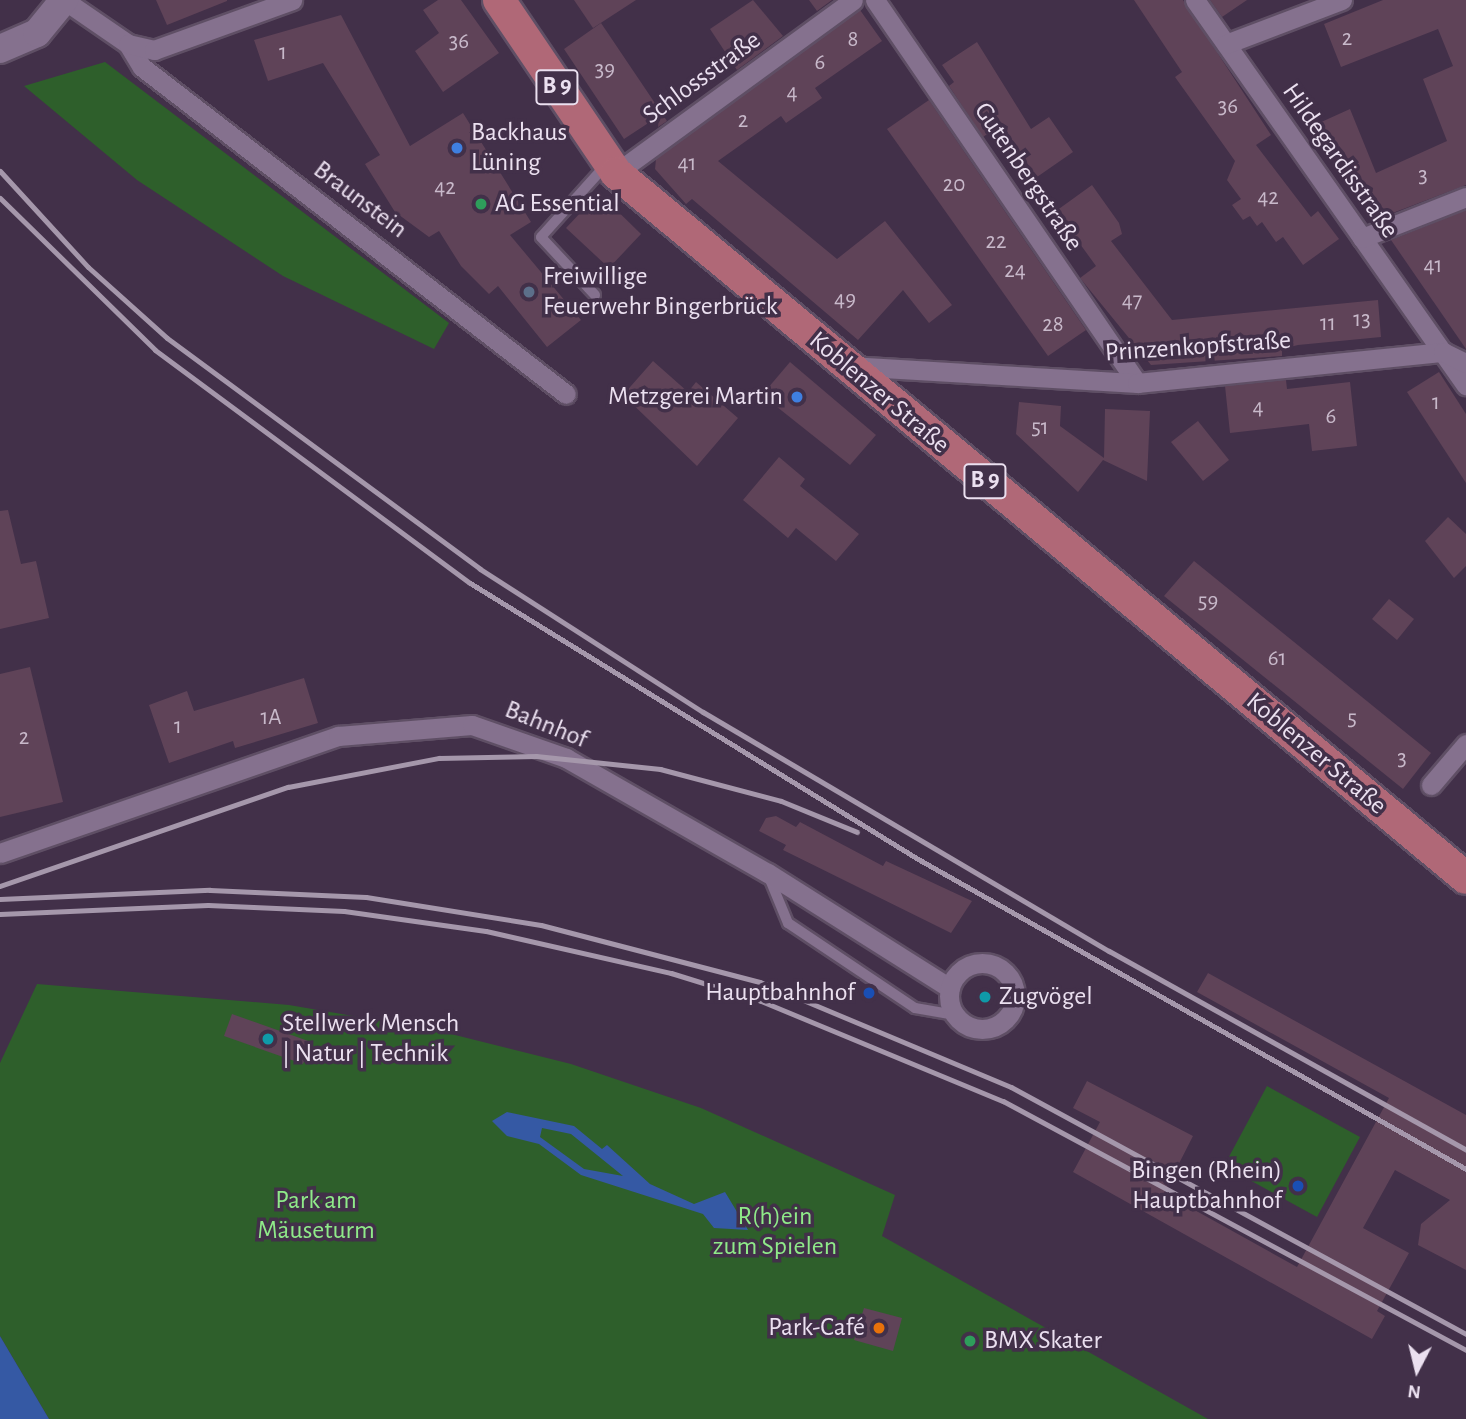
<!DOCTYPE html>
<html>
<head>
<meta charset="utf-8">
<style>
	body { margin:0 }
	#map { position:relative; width:1466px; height:1419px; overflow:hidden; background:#423049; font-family:"Alegreya Sans",sans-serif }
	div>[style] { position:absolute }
	.green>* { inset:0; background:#2e5f2b }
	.water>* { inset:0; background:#3559a4 }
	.building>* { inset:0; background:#5f4358 }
	.roads { filter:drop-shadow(2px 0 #5f4f65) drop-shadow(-2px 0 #5f4f65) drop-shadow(0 2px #5f4f65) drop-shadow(0 -2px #5f4f65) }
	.service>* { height:10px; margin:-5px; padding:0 5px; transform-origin:5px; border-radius:5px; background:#85718e }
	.minor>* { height:19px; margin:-9.5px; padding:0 9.5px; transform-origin:9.5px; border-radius:9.5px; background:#85718e }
	.minor>.ring { margin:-9.5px; padding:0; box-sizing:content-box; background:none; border:19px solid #85718e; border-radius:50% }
	.secondary>* { height:28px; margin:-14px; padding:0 14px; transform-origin:14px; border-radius:14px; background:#85718e }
	.primary>* { height:32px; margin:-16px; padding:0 16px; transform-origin:16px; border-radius:16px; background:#b06877 }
	.rail>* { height:5px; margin:-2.5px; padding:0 2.5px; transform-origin:2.5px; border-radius:2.5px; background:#a597ab }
	.dots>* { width:19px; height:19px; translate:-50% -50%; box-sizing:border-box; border:4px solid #423049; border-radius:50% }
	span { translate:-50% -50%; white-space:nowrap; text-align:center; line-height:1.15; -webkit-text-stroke:7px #423049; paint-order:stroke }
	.number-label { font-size:23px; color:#c8b9ca }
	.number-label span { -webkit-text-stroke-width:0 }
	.shield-label span { padding:2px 5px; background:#423049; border:2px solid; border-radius:5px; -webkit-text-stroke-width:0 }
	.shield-label { font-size:24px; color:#ebe0f0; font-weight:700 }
	.street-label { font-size:26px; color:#ebe0f0 }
	.poi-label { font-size:26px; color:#ebe0f0 }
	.left { translate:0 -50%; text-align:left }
	.right { translate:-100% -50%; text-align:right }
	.park-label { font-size:26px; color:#8fea89 }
	.north { position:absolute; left:1382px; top:1335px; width:70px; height:70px; -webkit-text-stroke:5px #423049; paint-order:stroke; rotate:187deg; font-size:19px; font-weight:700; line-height:28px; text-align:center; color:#ebe0f0 }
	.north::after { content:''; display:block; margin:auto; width:24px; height:32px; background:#ebe0f0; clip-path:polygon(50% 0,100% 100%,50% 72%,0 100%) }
</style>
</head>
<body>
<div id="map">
	<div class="green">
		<div style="clip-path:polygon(105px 62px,449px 323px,434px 349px,283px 276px,137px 180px,24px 86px)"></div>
		<div style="clip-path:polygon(37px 984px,289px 1005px,435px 1030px,571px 1064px,701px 1108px,895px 1195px,882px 1236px,1208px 1419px,49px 1419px,0 1336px,0 1063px)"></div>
		<div style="clip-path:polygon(1267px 1086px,1360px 1137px,1317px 1217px,1224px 1166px)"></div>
	</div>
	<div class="water">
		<div style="clip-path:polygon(evenodd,507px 1112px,574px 1126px,602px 1149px,607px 1145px,650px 1184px,694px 1204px,725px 1192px,748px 1230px,714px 1228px,703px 1214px,581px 1175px,539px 1144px,507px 1136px,492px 1121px,507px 1112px,542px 1128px,571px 1134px,623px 1176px,584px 1169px,540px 1137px,542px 1128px)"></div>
		<div style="clip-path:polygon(0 1336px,49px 1419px,0 1419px)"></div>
	</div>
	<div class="building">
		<div style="clip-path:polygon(156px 0,227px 0,227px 1px,167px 25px)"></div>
		<div style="clip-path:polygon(438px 0,461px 0,499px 53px,443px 92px,415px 51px,439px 33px,423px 10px)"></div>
		<div style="clip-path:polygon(574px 0,636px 0,593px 28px)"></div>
		<div style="clip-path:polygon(753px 0,783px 36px,737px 70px,710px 29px)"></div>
		<div style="clip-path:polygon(809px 0,832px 0,817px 11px)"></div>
		<div style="clip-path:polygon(1134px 0,1183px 0,1271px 135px,1256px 145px,1311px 217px,1318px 211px,1339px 239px,1303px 265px,1283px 237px,1276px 242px,1262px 222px,1257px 226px,1250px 216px,1243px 220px,1232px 205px,1241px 199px,1227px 180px,1235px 161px,1175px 77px,1182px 72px)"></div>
		<div style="clip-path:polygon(1210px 0,1247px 0,1222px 17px)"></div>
		<div style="clip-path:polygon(1383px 0,1466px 0,1466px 185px,1377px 219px,1308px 128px,1350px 109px,1376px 173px,1447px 141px,1423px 79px,1453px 66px,1438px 29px,1341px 67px,1324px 24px)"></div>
		<div style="clip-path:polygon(860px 10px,882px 41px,815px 88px,822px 98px,786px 123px,781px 116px,718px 161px,837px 259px,885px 221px,952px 305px,929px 323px,903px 290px,858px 340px,692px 199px,686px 204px,655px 169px,656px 159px)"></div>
		<div style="clip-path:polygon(341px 15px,410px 146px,463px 113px,531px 222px,510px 235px,581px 320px,547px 347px,498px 286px,489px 294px,461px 266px,439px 231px,429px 237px,395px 212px,365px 164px,380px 155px,323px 63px,268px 81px,254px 40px)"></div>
		<div style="clip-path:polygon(601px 23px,667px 121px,658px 127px,659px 116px,624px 139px,564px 49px)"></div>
		<div style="clip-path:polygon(977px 42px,1031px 129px,1049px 117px,1073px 152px,1037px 177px,1000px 125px,983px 137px,949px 86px,954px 82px,942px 65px)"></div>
		<div style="clip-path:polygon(929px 100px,1086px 330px,1048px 356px,887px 129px)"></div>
		<div style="clip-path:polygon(1092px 185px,1119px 223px,1122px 234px,1111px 241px,1172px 320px,1378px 300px,1381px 337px,1298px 345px,1282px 349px,1282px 356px,1151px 365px,1080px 278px,1096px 266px,1056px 211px)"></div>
		<div style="clip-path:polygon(599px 193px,641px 234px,609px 268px,566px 228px)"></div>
		<div style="clip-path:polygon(1466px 210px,1466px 349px,1391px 240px)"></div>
		<div style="clip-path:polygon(653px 361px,688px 392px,696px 382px,738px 418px,697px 466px,623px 395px)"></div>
		<div style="clip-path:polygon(790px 362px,876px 435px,850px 465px,762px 395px)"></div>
		<div style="clip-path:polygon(1439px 372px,1466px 414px,1466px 483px,1407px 392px)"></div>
		<div style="clip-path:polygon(1286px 380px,1287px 389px,1350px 382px,1357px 446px,1312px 451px,1309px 424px,1230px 433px,1225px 386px)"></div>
		<div style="clip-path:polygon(1019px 402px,1061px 406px,1060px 426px,1104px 458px,1105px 409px,1150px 411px,1147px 481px,1103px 460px,1078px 492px,1016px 434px)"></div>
		<div style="clip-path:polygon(1198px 421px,1229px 460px,1203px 481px,1171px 442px)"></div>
		<div style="clip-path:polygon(779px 457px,805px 479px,800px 486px,859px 534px,836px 561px,796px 528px,788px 538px,743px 500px)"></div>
		<div style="clip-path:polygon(8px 510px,21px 564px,36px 561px,49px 618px,0 629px,0 511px)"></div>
		<div style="clip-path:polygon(1448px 517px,1466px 534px,1466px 566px,1454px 578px,1425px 541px)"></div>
		<div style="clip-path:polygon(1194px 561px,1431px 753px,1403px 789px,1164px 596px)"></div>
		<div style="clip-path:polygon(1389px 599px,1414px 619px,1397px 640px,1372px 619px)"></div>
		<div style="clip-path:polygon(30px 667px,63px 802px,0 817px,0 674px)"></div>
		<div style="clip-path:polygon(304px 678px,318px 723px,235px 748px,233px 741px,169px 763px,149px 705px,187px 691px,194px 711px)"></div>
		<div style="clip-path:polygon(776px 816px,796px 827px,800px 822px,883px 866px,886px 861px,972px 901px,951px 933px,783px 850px,786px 845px,759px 831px,766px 818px)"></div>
		<div style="clip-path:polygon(1208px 973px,1466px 1115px,1466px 1270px,1418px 1245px,1421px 1224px,1450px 1200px,1395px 1170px,1363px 1228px,1409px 1253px,1377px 1311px,1385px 1316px,1372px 1339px,1073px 1172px,1100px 1122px,1073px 1108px,1087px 1081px,1193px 1136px,1164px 1193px,1297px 1267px,1389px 1098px,1197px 992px)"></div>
		<div style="clip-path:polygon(232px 1014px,311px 1042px,303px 1064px,224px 1036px)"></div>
		<div style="clip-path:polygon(864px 1308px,902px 1318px,893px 1351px,854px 1340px)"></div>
	</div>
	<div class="roads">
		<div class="service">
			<div style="left:595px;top:295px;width:79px;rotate:-133deg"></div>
			<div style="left:541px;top:237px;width:96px;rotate:-48deg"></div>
			<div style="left:769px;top:877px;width:50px;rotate:67.6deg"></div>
			<div style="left:788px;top:923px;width:153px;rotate:33.8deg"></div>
			<div style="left:915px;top:1008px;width:41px;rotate:9.9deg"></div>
		</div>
		<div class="minor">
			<div style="left:64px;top:0;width:78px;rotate:34.5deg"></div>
			<div style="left:128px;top:44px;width:27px;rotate:59deg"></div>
			<div style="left:142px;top:67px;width:535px;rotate:37.64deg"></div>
			<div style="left:875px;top:0;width:464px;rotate:55.6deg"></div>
			<div style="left:1195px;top:0;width:471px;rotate:54.9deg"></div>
			<div style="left:128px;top:44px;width:27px;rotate:13deg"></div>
			<div style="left:154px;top:50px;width:147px;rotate:-19.9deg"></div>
			<div style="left:1226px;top:44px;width:124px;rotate:-20.8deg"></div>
			<div style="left:616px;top:173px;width:293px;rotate:-36.1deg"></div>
			<div style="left:1362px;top:238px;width:112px;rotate:-21.5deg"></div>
			<div style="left:849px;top:366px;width:289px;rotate:3.4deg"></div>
			<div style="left:1137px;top:383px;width:308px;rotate:-5.8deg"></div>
			<div style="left:1443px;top:352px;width:25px;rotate:26deg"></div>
			<div style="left:1431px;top:785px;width:54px;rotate:-49.5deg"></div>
			<div style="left:0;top:853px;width:358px;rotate:-19.1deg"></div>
			<div style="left:338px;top:736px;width:134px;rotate:-4.7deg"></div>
			<div style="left:472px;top:725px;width:100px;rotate:19.3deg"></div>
			<div style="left:566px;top:758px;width:232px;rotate:29.7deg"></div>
			<div style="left:768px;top:873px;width:215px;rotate:32.3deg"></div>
			<div class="ring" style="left:949px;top:963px;width:47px;height:47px"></div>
		</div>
		<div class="secondary">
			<div style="left:0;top:49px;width:40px;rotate:-23.4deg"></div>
			<div style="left:37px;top:33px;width:43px;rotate:-50.7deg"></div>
		</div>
		<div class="primary">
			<div style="left:499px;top:0;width:209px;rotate:55.9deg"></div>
			<div style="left:616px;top:173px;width:1104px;rotate:39.67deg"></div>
		</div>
	</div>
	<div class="rail">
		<div style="left:0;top:171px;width:130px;rotate:47.5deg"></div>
		<div style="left:88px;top:267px;width:106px;rotate:41.9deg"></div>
		<div style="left:167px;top:338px;width:389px;rotate:36.4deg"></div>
		<div style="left:480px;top:569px;width:265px;rotate:32.7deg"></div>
		<div style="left:703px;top:712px;width:471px;rotate:30.5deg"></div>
		<div style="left:1109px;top:951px;width:409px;rotate:29.1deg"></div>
		<div style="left:0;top:198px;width:217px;rotate:44.4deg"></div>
		<div style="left:155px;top:350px;width:392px;rotate:36.5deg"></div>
		<div style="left:470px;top:583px;width:526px;rotate:31.64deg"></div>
		<div style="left:918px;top:859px;width:630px;rotate:29.5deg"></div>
		<div style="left:0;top:886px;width:305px;rotate:-19deg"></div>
		<div style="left:288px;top:787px;width:154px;rotate:-10.9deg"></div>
		<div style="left:439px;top:758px;width:97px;rotate:-1.2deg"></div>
		<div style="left:536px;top:756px;width:125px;rotate:6deg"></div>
		<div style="left:660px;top:769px;width:125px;rotate:14.8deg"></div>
		<div style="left:781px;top:801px;width:82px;rotate:22.2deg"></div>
		<div style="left:0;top:899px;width:210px;rotate:-2.5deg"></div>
		<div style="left:210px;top:890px;width:156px;rotate:2.6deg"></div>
		<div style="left:366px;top:897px;width:177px;rotate:9.1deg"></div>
		<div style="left:541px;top:925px;width:226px;rotate:14.6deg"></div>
		<div style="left:760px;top:982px;width:272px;rotate:22.7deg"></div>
		<div style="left:1011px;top:1087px;width:518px;rotate:28.5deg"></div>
		<div style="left:0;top:914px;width:208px;rotate:-2.5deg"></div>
		<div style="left:208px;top:905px;width:136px;rotate:2.5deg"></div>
		<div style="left:344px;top:911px;width:143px;rotate:8deg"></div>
		<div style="left:486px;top:931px;width:190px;rotate:12.8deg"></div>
		<div style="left:671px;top:973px;width:94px;rotate:17.3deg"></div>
		<div style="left:761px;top:1001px;width:262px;rotate:22.5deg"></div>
		<div style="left:1003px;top:1101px;width:526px;rotate:28.27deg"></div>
	</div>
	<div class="dots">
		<div style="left:457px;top:148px;background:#3f7fe0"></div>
		<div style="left:481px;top:204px;background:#2e9e5b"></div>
		<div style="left:529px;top:292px;background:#5c6f8a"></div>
		<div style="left:797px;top:397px;background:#3f7fe0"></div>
		<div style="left:869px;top:993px;background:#1a4fb4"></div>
		<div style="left:985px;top:997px;background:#0f9aa8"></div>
		<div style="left:268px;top:1039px;background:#0f9aa8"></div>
		<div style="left:1298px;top:1186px;background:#1a4fb4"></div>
		<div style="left:879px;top:1328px;background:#e8710a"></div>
		<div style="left:970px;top:1341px;background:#2e9e5b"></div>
	</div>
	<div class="number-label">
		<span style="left:1347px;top:39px">2</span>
		<span style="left:853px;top:40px">8</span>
		<span style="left:459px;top:42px">36</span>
		<span style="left:283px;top:53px">1</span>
		<span style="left:820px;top:63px">6</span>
		<span style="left:605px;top:70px">39</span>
		<span style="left:792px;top:93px">4</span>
		<span style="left:1228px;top:107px">36</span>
		<span style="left:743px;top:121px">2</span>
		<span style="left:687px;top:164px">41</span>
		<span style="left:1423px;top:176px">3</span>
		<span style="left:954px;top:185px">20</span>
		<span style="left:445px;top:188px">42</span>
		<span style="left:1268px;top:198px">42</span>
		<span style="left:996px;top:242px">22</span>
		<span style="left:1433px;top:266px">41</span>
		<span style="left:1015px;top:271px">24</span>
		<span style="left:845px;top:300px">49</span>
		<span style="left:1132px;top:301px">47</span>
		<span style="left:1362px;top:320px">13</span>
		<span style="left:1328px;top:324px">11</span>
		<span style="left:1053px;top:325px">28</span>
		<span style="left:1436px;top:403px">1</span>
		<span style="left:1258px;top:408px">4</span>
		<span style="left:1331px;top:417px">6</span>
		<span style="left:1040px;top:428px">51</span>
		<span style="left:1208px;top:602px">59</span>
		<span style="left:1277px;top:659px">61</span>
		<span style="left:271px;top:718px">1A</span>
		<span style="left:1352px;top:719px">5</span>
		<span style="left:178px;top:727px">1</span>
		<span style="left:24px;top:738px">2</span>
		<span style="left:1402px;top:759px">3</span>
	</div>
	<div class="shield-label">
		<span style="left:557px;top:87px">B 9</span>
		<span style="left:985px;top:481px">B 9</span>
	</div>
	<div class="street-label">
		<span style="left:702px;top:78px;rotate:-36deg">Schlossstraße</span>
		<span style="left:1340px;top:161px;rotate:55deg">Hildegardisstraße</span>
		<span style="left:1028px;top:177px;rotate:56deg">Gutenbergstraße</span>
		<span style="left:360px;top:200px;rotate:37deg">Braunstein</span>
		<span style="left:1198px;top:347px;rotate:-4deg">Prinzenkopfstraße</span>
		<span style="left:879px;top:393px;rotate:40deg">Koblenzer Straße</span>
		<span style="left:546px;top:725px;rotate:22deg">Bahnhof</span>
		<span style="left:1316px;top:754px;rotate:40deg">Koblenzer Straße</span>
	</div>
	<div class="poi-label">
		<span class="left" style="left:471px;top:148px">Backhaus<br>Lüning</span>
		<span class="left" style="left:495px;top:204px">AG Essential</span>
		<span class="left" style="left:543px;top:292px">Freiwillige<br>Feuerwehr Bingerbrück</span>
		<span class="right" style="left:783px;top:397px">Metzgerei Martin</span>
		<span class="right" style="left:855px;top:993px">Hauptbahnhof</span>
		<span class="left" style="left:999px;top:997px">Zugvögel</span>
		<span class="left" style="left:282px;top:1039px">Stellwerk Mensch<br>| Natur | Technik</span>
		<span class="right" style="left:1282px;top:1186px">Bingen (Rhein)<br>Hauptbahnhof</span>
		<span class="right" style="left:865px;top:1328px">Park-Café</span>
		<span class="left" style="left:984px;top:1341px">BMX Skater</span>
	</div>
	<div class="park-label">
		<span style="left:316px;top:1216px">Park am<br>Mäuseturm</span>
		<span style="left:775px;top:1232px">R(h)ein<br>zum Spielen</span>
	</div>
	<div class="north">N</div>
</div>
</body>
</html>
